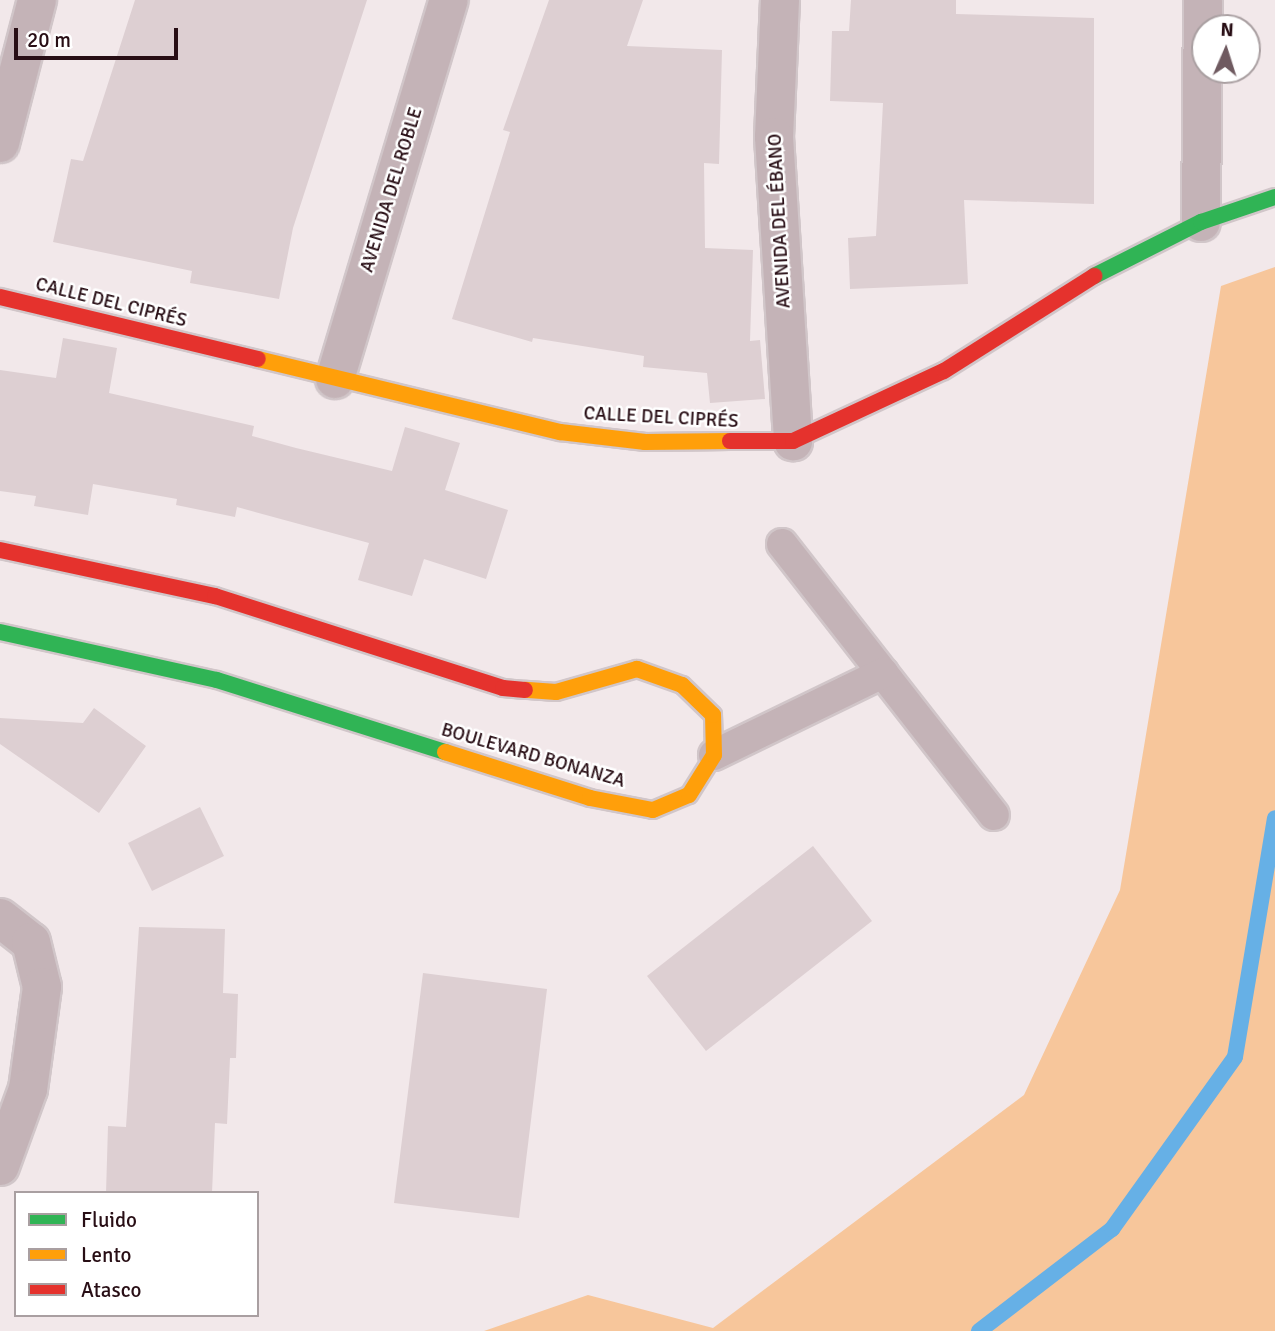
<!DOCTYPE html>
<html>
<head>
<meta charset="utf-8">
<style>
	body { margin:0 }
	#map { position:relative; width:1275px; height:1331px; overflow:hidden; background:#f2e8ea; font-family:Signika,sans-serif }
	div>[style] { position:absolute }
	.green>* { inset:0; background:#f7c69b }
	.stream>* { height:16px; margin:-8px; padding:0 8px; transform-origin:8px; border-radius:8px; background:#66b0e6 }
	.building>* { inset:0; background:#ddcfd2 }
	.roads { filter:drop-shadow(2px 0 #d1c6c9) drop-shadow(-2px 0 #d1c6c9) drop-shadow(0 2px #d1c6c9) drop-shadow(0 -2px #d1c6c9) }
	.lane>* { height:30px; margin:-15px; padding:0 15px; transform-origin:15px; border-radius:15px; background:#c4b3b7 }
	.street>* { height:38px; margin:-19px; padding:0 19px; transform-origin:19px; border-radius:19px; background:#c4b3b7 }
	.fast>* { height:16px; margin:-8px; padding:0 8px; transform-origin:8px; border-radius:8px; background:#30b455 }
	.slow>* { height:16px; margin:-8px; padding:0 8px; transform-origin:8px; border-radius:8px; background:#ff9f0a }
	.jam>* { height:16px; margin:-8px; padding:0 8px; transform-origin:8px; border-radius:8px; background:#e5322d }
	span { translate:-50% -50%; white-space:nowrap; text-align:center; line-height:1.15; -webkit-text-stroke:5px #fff; paint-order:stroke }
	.street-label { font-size:19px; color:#280e15 }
	.legend { position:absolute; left:14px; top:1191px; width:245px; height:126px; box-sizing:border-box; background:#fff; border:2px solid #a99fa1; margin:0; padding:9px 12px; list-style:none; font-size:21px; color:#280e15 }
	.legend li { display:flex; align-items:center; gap:14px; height:35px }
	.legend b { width:35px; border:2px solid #a99fa1 }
	.north { position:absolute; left:1191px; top:14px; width:70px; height:70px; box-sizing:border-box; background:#fff; border:2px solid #a99fa1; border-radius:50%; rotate:3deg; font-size:19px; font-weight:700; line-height:28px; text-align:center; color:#280e15 }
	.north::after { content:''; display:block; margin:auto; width:24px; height:32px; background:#6f5a60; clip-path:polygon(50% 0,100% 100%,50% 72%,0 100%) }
	.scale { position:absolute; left:14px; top:28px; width:164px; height:32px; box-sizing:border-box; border:4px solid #280e15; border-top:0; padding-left:9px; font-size:21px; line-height:24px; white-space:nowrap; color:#280e15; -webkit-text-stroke:5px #fff; paint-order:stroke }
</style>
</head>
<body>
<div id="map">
	<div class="green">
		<div style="clip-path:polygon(1275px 267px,1275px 1331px,484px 1331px,588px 1295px,713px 1328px,1024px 1095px,1120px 890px,1221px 286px)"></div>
	</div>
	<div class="stream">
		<div style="left:979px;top:1331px;width:168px;rotate:-37.5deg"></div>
		<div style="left:1112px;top:1229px;width:211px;rotate:-54.4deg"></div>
		<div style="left:1235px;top:1057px;width:242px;rotate:-80.5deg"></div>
	</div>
	<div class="building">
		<div style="clip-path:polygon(135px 0,367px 0,293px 228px,279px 299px,190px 283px,192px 271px,53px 242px,71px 159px,83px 161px)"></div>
		<div style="clip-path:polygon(549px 0,643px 0,627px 46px,722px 50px,719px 164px,704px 163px,705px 248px,753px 250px,750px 341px,760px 340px,765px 399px,710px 403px,707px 373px,643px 367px,644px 356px,533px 338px,532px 342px,452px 319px,510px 132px,503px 130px)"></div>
		<div style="clip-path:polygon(851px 0,956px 0,956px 14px,1094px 18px,1094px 204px,964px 200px,968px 284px,850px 289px,848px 238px,876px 236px,883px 103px,830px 101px,832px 31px,849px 31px)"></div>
		<div style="clip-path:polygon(63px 338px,117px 348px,109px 393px,254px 426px,252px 436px,296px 448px,392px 471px,405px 427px,460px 443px,445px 490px,508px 510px,486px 579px,424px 559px,412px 596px,358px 580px,369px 543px,237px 507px,235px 517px,176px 505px,177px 499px,93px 484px,88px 515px,34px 506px,36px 496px,0 491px,0 370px,56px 378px)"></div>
		<div style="clip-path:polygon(94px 708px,146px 746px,99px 813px,0 744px,0 718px,83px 723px)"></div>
		<div style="clip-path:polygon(200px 807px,224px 856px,152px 891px,128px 843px)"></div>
		<div style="clip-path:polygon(813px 846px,872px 921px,706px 1051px,647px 976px)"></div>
		<div style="clip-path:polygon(139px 927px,225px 929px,223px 993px,238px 994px,236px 1058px,230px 1058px,227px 1124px,215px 1123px,212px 1193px,106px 1193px,108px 1126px,126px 1127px)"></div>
		<div style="clip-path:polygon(423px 973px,547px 989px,519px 1218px,394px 1203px)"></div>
	</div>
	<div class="roads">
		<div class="lane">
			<div style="left:782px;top:544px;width:344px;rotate:52deg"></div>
			<div style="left:714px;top:755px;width:188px;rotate:-25.9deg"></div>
		</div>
		<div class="street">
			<div style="left:780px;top:0;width:137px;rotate:92.5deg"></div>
			<div style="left:774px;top:137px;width:305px;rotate:86.4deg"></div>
			<div style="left:0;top:143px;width:148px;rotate:-75.5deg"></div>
			<div style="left:1201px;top:222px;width:222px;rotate:-89.5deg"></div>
			<div style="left:335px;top:379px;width:396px;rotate:-73.3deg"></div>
			<div style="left:0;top:918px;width:39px;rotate:38deg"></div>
			<div style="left:31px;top:942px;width:46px;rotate:76.3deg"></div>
			<div style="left:42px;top:987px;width:103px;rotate:97.8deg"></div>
			<div style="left:28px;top:1089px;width:82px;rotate:110deg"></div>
		</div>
		<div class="fast">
			<div style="left:1094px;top:276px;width:120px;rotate:-26.8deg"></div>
			<div style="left:1201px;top:222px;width:78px;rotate:-18.7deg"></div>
			<div style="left:0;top:632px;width:222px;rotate:12.5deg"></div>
			<div style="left:217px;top:680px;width:239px;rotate:17.5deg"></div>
		</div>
		<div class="slow">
			<div style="left:258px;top:359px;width:311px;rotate:13.6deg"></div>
			<div style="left:560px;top:432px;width:86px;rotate:6.7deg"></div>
			<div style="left:645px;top:442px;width:85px;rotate:-0.7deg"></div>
			<div style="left:445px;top:752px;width:152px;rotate:17.6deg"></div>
			<div style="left:590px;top:798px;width:64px;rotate:10.8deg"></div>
			<div style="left:653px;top:810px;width:39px;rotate:-23deg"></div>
			<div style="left:689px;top:795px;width:47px;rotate:-58deg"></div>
			<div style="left:714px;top:755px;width:40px;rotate:-91.4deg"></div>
			<div style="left:713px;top:715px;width:43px;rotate:-135.9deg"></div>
			<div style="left:682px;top:685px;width:48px;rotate:-160.4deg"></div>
			<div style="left:637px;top:669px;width:84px;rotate:164.1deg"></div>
			<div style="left:556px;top:692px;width:31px;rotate:-176deg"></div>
		</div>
		<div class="jam">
			<div style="left:0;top:297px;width:265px;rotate:13.5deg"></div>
			<div style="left:730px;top:441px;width:63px"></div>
			<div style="left:793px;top:441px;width:166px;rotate:-24.9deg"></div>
			<div style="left:944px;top:371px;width:178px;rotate:-32.3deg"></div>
			<div style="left:0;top:550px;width:220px;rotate:12.1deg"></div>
			<div style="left:215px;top:596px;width:302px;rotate:17.7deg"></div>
			<div style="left:503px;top:688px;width:22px;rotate:5deg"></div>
		</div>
	</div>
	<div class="street-label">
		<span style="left:392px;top:190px;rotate:-73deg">AVENIDA DEL ROBLE</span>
		<span style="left:780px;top:221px;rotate:-93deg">AVENIDA DEL ÉBANO</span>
		<span style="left:111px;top:303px;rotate:14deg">CALLE DEL CIPRÉS</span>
		<span style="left:661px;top:418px;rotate:3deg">CALLE DEL CIPRÉS</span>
		<span style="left:533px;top:756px;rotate:16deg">BOULEVARD BONANZA</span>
	</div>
	<ul class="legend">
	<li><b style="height:9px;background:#30b455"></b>Fluido</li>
	<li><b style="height:9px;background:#ff9f0a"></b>Lento</li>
	<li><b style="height:9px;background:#e5322d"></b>Atasco</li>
	</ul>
	<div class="north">N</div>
	<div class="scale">20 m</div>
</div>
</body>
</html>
